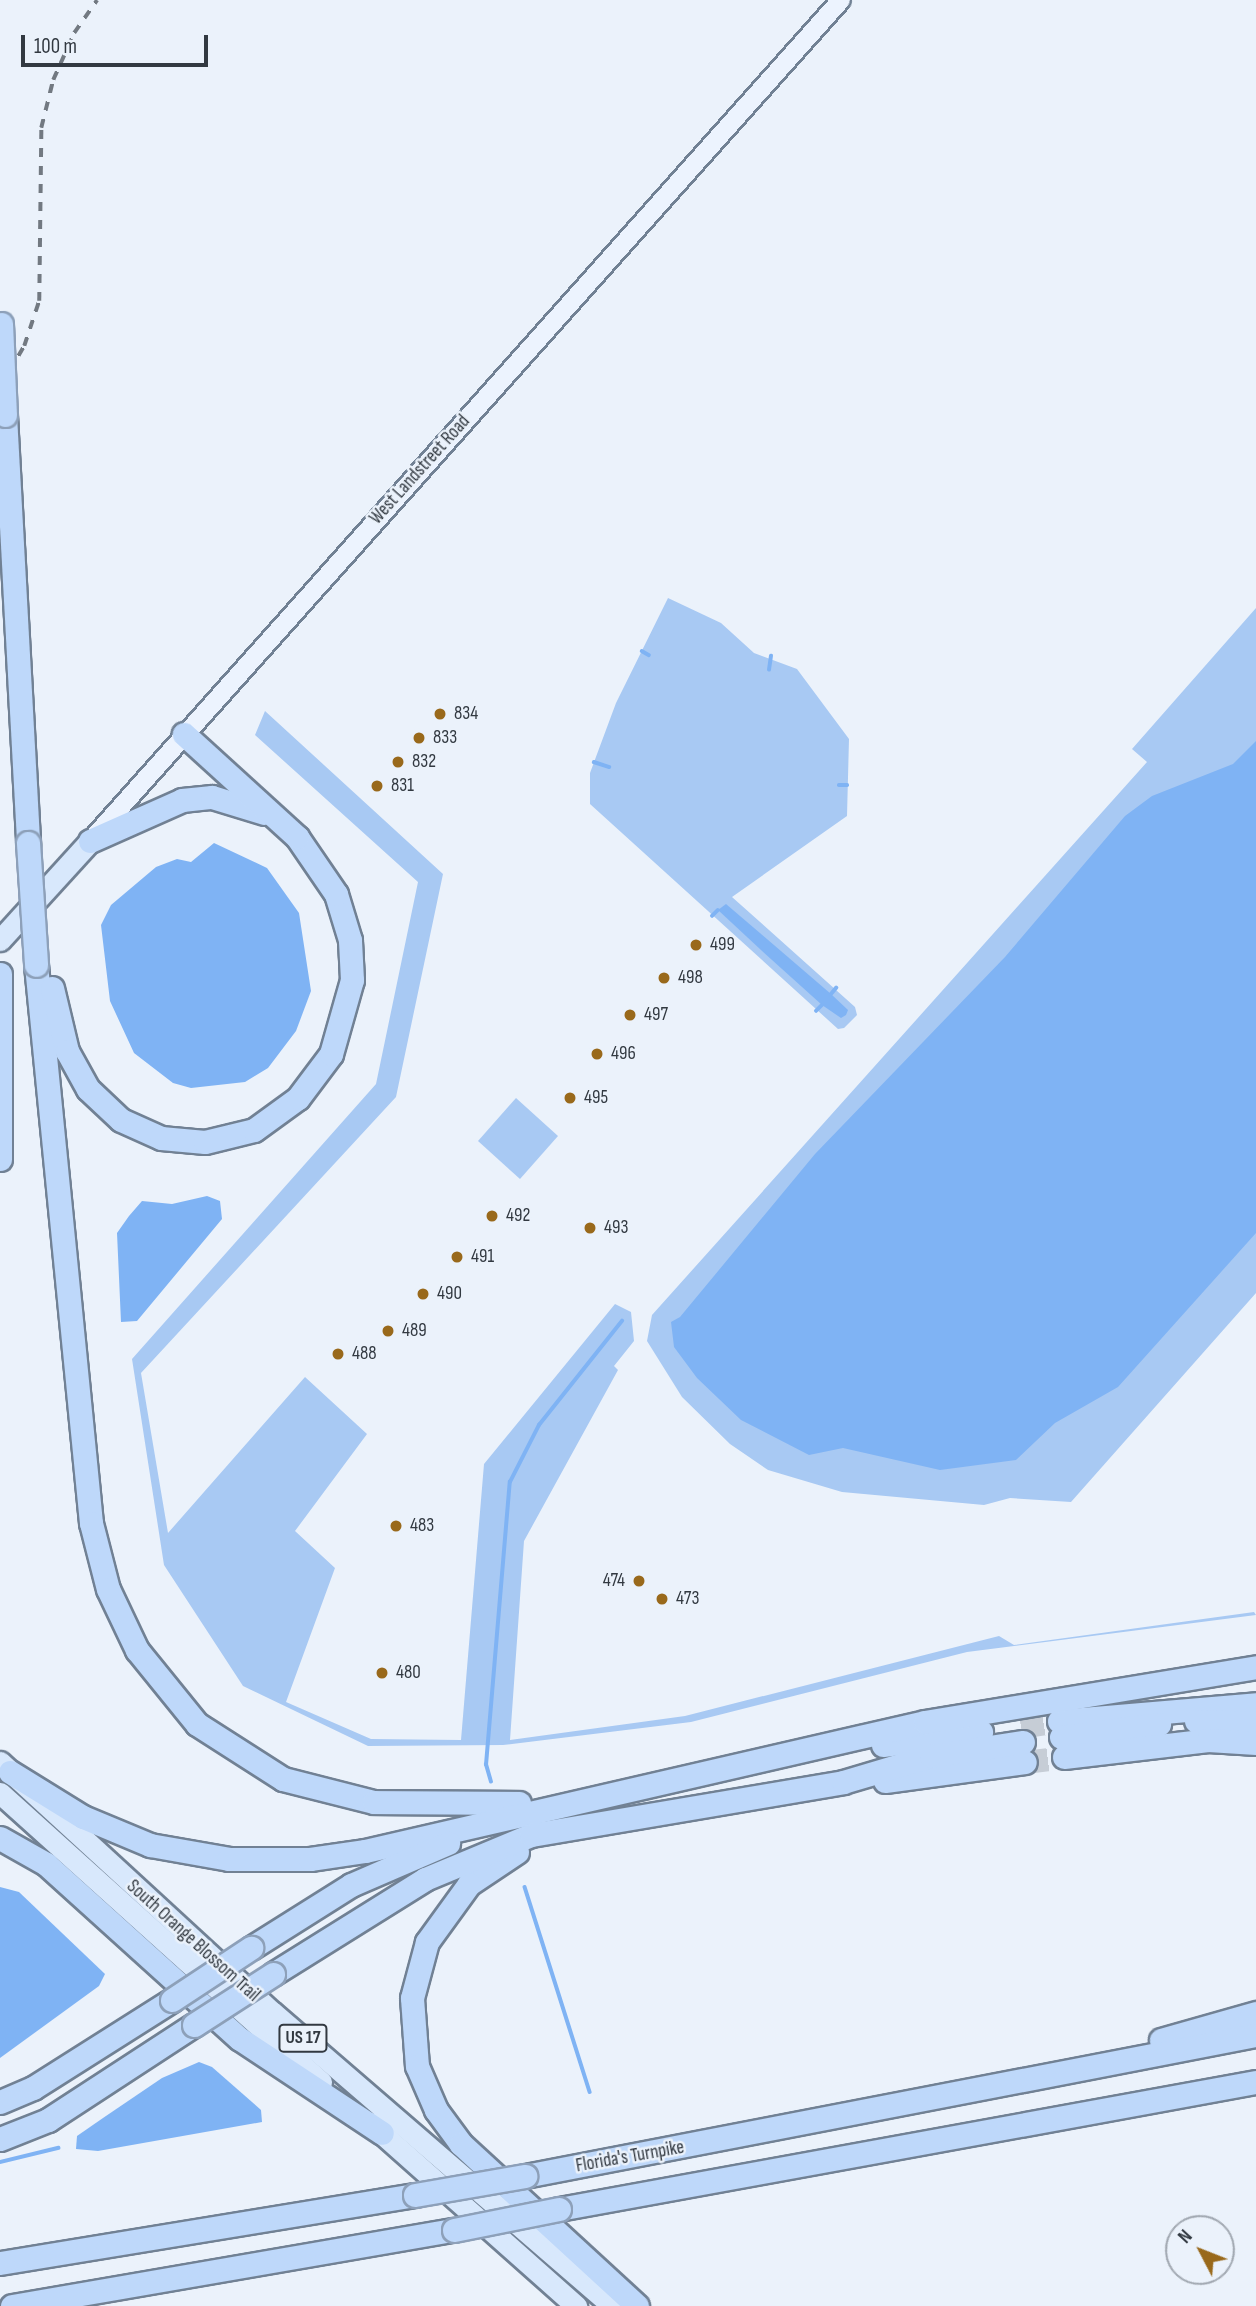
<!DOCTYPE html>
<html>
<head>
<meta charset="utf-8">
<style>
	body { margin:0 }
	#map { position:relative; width:1256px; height:2306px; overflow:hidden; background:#ebf2fb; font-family:"Sofia Sans Condensed",sans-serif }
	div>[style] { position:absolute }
	.green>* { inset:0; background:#a8c9f3 }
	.water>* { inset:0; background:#7fb3f4 }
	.stream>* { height:3.5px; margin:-1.75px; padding:0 1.75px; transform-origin:1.75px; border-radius:1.75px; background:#7fb3f4 }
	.highway-tunnel>* { height:23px; margin-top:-11.5px; transform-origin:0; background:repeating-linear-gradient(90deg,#c6cdd6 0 23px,transparent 0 34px) }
	.roads { filter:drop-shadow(2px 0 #718194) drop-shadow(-2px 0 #718194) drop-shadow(0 2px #718194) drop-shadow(0 -2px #718194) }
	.secondary>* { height:18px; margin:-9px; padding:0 9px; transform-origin:9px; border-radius:9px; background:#ecf3fe }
	.primary>* { height:21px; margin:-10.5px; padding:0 10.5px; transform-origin:10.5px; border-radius:10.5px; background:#d8e8fc }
	.highway>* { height:23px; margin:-11.5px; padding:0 11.5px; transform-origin:11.5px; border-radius:11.5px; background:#bed8fa }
	.rail>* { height:3.5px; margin-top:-1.75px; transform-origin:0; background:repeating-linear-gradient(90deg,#727981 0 9px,transparent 0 18px) }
	.bridges { filter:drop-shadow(2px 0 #8da0b9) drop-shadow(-2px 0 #8da0b9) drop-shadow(0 2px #8da0b9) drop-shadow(0 -2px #8da0b9) }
	.highway-bridge>* { height:23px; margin:-11.5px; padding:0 11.5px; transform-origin:11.5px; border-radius:11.5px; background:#bed8fa }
	.dots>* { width:19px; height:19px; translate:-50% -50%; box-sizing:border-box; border:4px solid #ebf2fb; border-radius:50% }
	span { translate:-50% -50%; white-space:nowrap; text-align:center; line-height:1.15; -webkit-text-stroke:5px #ebf2fb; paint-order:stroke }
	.shield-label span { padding:2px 5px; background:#ebf2fb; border:2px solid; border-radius:5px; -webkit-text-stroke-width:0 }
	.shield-label { font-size:18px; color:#323941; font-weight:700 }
	.street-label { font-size:19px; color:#323941 }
	.poi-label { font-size:19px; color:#323941 }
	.left { translate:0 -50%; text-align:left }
	.right { translate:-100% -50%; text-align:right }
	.north { position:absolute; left:1165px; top:2215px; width:70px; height:70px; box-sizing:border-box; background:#ebf2fb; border:2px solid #a1a8b1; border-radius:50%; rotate:312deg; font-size:19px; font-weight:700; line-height:28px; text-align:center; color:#323941 }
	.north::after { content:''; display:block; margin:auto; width:24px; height:32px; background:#99691b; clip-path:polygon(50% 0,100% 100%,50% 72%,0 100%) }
	.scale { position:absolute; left:21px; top:35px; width:187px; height:32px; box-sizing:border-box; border:4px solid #323941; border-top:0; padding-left:9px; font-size:21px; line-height:24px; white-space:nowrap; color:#323941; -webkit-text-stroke:5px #ebf2fb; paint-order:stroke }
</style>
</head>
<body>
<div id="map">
	<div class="green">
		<div style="clip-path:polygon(668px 598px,721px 623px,754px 653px,797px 669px,849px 739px,847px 816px,732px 897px,855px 1007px,857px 1015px,844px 1028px,838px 1029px,590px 804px,590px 773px,616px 703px)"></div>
		<div style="clip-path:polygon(1256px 608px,1256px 1293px,1071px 1502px,1010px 1498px,984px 1505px,842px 1492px,768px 1470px,730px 1444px,682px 1397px,647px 1341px,652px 1315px,1147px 762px,1132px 749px)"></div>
		<div style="clip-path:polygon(265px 711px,443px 874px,396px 1097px,141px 1373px,168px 1533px,305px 1377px,367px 1434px,295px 1531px,335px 1568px,286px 1702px,371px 1739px,461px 1740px,484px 1464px,615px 1304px,631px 1312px,634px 1341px,614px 1366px,618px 1370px,524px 1541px,510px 1740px,685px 1716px,999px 1636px,1014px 1645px,1254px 1612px,1256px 1615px,967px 1652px,691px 1722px,503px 1745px,368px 1746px,243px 1686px,164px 1565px,132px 1359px,376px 1084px,418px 882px,255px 735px)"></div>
		<div style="clip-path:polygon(516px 1098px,558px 1136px,520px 1179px,478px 1141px)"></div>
	</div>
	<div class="water">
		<div style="clip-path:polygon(1256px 741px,1256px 1233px,1118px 1387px,1055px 1423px,1016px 1460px,940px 1470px,843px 1448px,809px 1455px,741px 1420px,697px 1378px,674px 1347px,671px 1322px,680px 1317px,815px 1154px,1005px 957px,1125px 816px,1152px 796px,1233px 764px)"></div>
		<div style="clip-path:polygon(214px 843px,267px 868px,299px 913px,311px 991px,296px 1031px,268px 1068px,245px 1082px,191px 1088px,173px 1083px,134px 1053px,110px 1001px,101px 925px,111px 905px,156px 867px,177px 859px,191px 862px)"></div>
		<div style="clip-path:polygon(726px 904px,831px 994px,848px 1010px,846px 1015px,841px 1018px,822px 1005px,761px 950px,718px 910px)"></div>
		<div style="clip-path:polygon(207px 1196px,220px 1201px,222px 1219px,137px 1321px,121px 1322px,117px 1233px,129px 1216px,142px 1201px,172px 1204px)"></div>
		<div style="clip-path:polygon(0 1887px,19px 1892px,105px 1974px,99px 1986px,0 2058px)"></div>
		<div style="clip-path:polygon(199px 2062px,212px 2067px,261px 2110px,262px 2122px,98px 2151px,76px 2149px,77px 2136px,103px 2118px,162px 2078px)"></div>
	</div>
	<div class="stream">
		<div style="left:642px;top:651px;width:8px;rotate:30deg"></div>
		<div style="left:769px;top:670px;width:14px;rotate:-82deg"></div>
		<div style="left:594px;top:762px;width:16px;rotate:18deg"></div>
		<div style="left:839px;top:785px;width:8px"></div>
		<div style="left:712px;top:916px;width:8px;rotate:-45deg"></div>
		<div style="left:831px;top:994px;width:8px;rotate:-50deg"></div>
		<div style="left:816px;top:1011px;width:8px;rotate:-45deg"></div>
		<div style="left:491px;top:1782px;width:18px;rotate:-106deg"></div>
		<div style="left:486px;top:1765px;width:284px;rotate:-85.2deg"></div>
		<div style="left:510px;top:1482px;width:64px;rotate:-63deg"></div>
		<div style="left:539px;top:1425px;width:133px;rotate:-51.4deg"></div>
		<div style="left:525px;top:1887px;width:215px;rotate:72.4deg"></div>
		<div style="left:0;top:2162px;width:60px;rotate:-13.6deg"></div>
	</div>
	<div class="highway-tunnel">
		<div style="left:1021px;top:1727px;width:38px;rotate:-9deg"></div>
		<div style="left:1025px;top:1762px;width:39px;rotate:-7deg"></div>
	</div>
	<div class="roads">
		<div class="secondary">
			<div style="left:93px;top:838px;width:1123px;rotate:-48.25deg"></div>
		</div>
		<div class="primary">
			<div style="left:0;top:940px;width:134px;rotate:-47.7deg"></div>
			<div style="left:0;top:1762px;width:369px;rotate:42.6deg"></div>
			<div style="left:272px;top:2012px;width:450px;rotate:40.8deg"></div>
			<div style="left:0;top:1793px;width:432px;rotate:42deg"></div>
			<div style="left:370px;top:2123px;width:276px;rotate:41.6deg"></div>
		</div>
		<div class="highway">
			<div style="left:5px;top:415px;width:429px;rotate:86.9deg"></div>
			<div style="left:90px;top:841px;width:101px;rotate:-24deg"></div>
			<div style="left:182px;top:800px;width:30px;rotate:-6deg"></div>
			<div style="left:212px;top:797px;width:54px;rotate:17.1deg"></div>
			<div style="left:36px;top:965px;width:561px;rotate:84.37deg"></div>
			<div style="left:91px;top:1523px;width:68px;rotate:75.6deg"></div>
			<div style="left:108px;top:1589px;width:68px;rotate:64.6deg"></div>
			<div style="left:137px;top:1650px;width:95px;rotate:51deg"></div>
			<div style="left:197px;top:1724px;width:102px;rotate:32.6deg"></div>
			<div style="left:283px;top:1779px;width:94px;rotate:14.2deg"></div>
			<div style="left:374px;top:1802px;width:145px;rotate:0.4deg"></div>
			<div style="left:0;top:974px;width:185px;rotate:90deg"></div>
			<div style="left:52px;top:988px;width:65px;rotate:76.6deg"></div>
			<div style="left:67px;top:1051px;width:43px;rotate:61.1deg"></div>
			<div style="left:88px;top:1089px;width:45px;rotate:43.2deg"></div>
			<div style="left:121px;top:1120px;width:44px;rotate:24.2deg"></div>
			<div style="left:161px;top:1138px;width:44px;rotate:5.2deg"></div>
			<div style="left:205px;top:1142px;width:50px;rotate:-13.8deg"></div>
			<div style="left:254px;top:1130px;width:54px;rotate:-36deg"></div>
			<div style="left:298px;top:1098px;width:55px;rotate:-53.1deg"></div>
			<div style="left:331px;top:1054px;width:77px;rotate:-74.2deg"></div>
			<div style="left:352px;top:980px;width:40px;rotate:-92.9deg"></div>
			<div style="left:350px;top:940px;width:48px;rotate:-106.9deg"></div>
			<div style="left:336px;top:894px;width:69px;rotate:-124.4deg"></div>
			<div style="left:297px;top:837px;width:153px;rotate:-137.7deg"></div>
			<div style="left:1059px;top:1721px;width:198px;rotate:-4.9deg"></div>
			<div style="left:1196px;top:1721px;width:60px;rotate:1.9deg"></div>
			<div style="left:1061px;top:1737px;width:99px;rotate:-7.6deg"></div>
			<div style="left:883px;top:1745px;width:99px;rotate:-7.6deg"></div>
			<div style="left:1064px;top:1757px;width:145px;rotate:-6.7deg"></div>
			<div style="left:1208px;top:1740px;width:48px;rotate:3.6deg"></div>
			<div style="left:10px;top:1772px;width:86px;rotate:31.7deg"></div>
			<div style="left:83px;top:1817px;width:73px;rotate:22.7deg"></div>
			<div style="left:150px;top:1845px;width:80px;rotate:10deg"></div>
			<div style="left:229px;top:1859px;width:81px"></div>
			<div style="left:310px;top:1859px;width:56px;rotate:-8.3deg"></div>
			<div style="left:365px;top:1851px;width:575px;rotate:-12.97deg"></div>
			<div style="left:925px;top:1722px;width:336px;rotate:-9.4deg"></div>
			<div style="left:885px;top:1781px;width:141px;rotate:-7.7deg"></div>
			<div style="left:0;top:1838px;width:53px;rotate:29.5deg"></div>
			<div style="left:46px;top:1864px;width:261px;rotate:42.1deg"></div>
			<div style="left:240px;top:2039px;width:170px;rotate:33.5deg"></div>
			<div style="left:517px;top:1852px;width:58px;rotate:146.3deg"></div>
			<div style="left:469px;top:1884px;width:72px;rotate:125.9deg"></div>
			<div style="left:427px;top:1942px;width:58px;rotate:105deg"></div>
			<div style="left:412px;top:1998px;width:68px;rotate:85.8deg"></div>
			<div style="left:417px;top:2066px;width:48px;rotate:66.6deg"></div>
			<div style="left:436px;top:2110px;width:42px;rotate:53.7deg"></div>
			<div style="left:461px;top:2144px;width:239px;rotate:42.6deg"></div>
			<div style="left:251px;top:1948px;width:118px;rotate:-32.2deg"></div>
			<div style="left:351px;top:1885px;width:106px;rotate:-23.4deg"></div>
			<div style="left:273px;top:1974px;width:179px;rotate:-32deg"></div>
			<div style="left:425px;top:1879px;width:115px;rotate:-22.5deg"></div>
			<div style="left:531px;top:1835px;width:316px;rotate:-9.6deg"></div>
			<div style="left:843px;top:1782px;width:92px;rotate:-16.5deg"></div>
			<div style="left:931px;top:1756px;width:93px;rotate:-8.7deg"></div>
			<div style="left:1161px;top:2040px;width:99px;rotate:-15.9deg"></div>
			<div style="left:0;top:2102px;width:36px;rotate:-23deg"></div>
			<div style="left:33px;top:2088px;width:165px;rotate:-32.3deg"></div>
			<div style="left:0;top:2139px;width:52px;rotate:-21.6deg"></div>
			<div style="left:48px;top:2120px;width:174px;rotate:-33.1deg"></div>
			<div style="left:525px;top:2176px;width:744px;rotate:-10.92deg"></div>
			<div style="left:559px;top:2209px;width:708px;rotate:-10.33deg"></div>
			<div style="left:0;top:2263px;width:421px;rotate:-9.3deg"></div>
			<div style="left:12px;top:2306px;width:448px;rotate:-9.8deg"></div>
		</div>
	</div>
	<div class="rail">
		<div style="left:0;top:387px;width:48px;rotate:-59.7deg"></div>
		<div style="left:24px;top:346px;width:47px;rotate:-71.6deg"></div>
		<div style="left:39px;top:301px;width:173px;rotate:-89.3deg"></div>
		<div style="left:41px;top:128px;width:49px;rotate:-76deg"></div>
		<div style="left:53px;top:80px;width:51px;rotate:-65.9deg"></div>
		<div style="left:74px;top:33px;width:40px;rotate:-55.1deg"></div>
	</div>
	<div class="bridges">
		<div class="highway-bridge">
			<div style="left:1px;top:324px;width:91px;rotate:87.5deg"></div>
			<div style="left:28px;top:843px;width:122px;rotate:86.2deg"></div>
			<div style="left:172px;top:2000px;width:95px;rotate:-33.4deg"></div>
			<div style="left:194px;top:2025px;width:94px;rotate:-32.8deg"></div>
			<div style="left:415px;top:2195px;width:112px;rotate:-9.8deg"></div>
			<div style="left:454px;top:2230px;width:107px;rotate:-11.3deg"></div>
		</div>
	</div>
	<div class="dots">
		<div style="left:440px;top:714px;background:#99691b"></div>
		<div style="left:419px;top:738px;background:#99691b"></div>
		<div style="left:398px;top:762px;background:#99691b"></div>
		<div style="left:377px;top:786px;background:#99691b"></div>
		<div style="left:696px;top:945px;background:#99691b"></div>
		<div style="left:664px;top:978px;background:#99691b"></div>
		<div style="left:630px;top:1015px;background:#99691b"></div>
		<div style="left:597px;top:1054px;background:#99691b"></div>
		<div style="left:570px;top:1098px;background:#99691b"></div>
		<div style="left:492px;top:1216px;background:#99691b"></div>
		<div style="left:590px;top:1228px;background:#99691b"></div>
		<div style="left:457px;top:1257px;background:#99691b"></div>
		<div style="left:423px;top:1294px;background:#99691b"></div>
		<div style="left:388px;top:1331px;background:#99691b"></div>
		<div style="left:338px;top:1354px;background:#99691b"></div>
		<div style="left:396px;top:1526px;background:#99691b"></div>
		<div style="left:639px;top:1581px;background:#99691b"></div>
		<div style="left:662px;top:1599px;background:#99691b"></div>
		<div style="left:382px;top:1673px;background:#99691b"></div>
	</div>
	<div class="shield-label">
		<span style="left:303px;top:2038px">US 17</span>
	</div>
	<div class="street-label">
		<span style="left:420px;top:470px;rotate:-48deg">West Landstreet Road</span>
		<span style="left:193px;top:1941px;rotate:42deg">South Orange Blossom Trail</span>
		<span style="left:630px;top:2157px;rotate:-10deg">Florida's Turnpike</span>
	</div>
	<div class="poi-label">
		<span class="left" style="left:454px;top:714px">834</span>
		<span class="left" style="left:433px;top:738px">833</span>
		<span class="left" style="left:412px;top:762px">832</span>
		<span class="left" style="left:391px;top:786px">831</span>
		<span class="left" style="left:710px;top:945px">499</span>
		<span class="left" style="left:678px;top:978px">498</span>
		<span class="left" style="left:644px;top:1015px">497</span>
		<span class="left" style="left:611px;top:1054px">496</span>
		<span class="left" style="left:584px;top:1098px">495</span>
		<span class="left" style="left:506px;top:1216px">492</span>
		<span class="left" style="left:604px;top:1228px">493</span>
		<span class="left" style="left:471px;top:1257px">491</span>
		<span class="left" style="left:437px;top:1294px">490</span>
		<span class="left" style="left:402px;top:1331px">489</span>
		<span class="left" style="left:352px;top:1354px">488</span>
		<span class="left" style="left:410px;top:1526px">483</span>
		<span class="right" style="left:625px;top:1581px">474</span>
		<span class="left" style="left:676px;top:1599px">473</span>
		<span class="left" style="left:396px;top:1673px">480</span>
	</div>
	<div class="north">N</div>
	<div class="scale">100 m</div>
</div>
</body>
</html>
